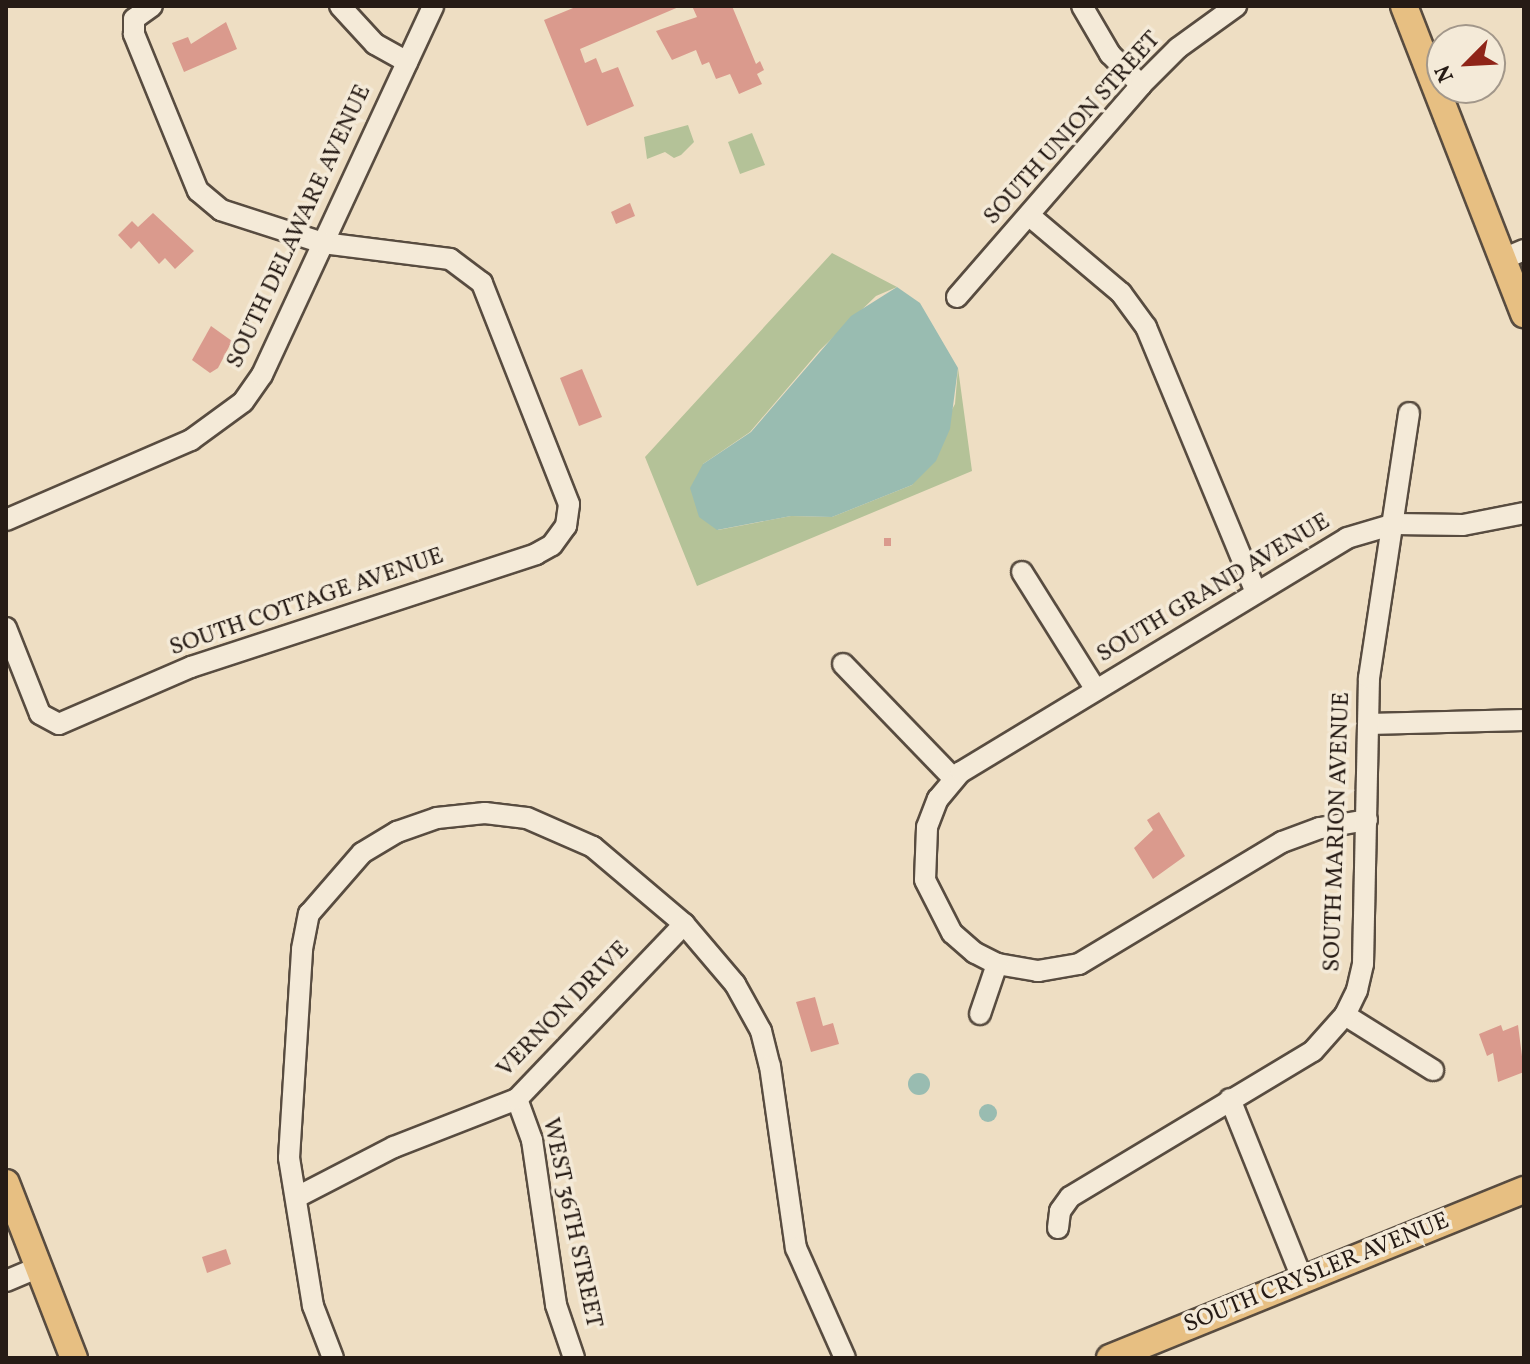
<!DOCTYPE html>
<html>
<head>
<meta charset="utf-8">
<style>
	body { margin:0 }
	#map { position:relative; width:1530px; height:1364px; overflow:hidden; background:#eedec3; font-family:Vollkorn,serif }
	div>[style] { position:absolute }
	.green>* { inset:0; background:#b4c298 }
	.water>* { inset:0; background:#99bcb1 }
	.round { border-radius:50% }
	.building>* { inset:0; background:#da9a8d }
	.roads { filter:drop-shadow(2px 0 #584c40) drop-shadow(-2px 0 #584c40) drop-shadow(0 2px #584c40) drop-shadow(0 -2px #584c40) }
	.minor>* { height:20px; margin:-10px; padding:0 10px; transform-origin:10px; border-radius:10px; background:#f4ead8 }
	.major>* { height:26px; margin:-13px; padding:0 13px; transform-origin:13px; border-radius:13px; background:#e7bf82 }
	span { translate:-50% -50%; white-space:nowrap; text-align:center; line-height:1.15; -webkit-text-stroke:7px #f4ead8; paint-order:stroke }
	.street-label { font-size:24px; color:#261b15 }
	.frame { position:absolute; inset:0; border:8px solid #261b15; pointer-events:none }
	.north { position:absolute; left:1426px; top:24px; width:80px; height:80px; box-sizing:border-box; background:#f4ead8; border:2px solid #a2978a; border-radius:50%; rotate:246deg; font-size:22px; font-weight:700; line-height:32px; text-align:center; color:#261b15 }
	.north::after { content:''; display:block; margin:auto; width:28px; height:36px; background:#8f2418; clip-path:polygon(50% 0,100% 100%,50% 72%,0 100%) }
</style>
</head>
<body>
<div id="map">
	<div class="green">
		<div style="clip-path:polygon(688px 125px,694px 142px,681px 155px,674px 158px,665px 152px,647px 159px,644px 137px)"></div>
		<div style="clip-path:polygon(752px 133px,765px 165px,740px 174px,728px 142px)"></div>
		<div style="clip-path:polygon(832px 253px,897px 287px,876px 296px,820px 350px,750px 432px,703px 464px,718px 530px,791px 516px,832px 517px,912px 485px,955px 404px,958px 368px,972px 471px,697px 586px,645px 457px)"></div>
	</div>
	<div class="water">
		<div style="clip-path:polygon(897px 287px,920px 303px,958px 368px,950px 429px,936px 461px,912px 485px,832px 517px,791px 516px,717px 530px,699px 517px,690px 488px,703px 464px,751px 432px,851px 316px)"></div>
		<div class="round" style="left:908px;top:1073px;width:22px;height:22px"></div>
		<div class="round" style="left:979px;top:1104px;width:18px;height:18px"></div>
	</div>
	<div class="building">
		<div style="clip-path:polygon(578px 6px,681px 6px,580px 49px,585px 63px,596px 58px,602px 73px,618px 67px,634px 106px,587px 126px,544px 20px)"></div>
		<div style="clip-path:polygon(692px 6px,732px 6px,756px 64px,760px 61px,764px 70px,757px 74px,762px 84px,739px 94px,730px 74px,716px 79px,709px 62px,702px 65px,696px 50px,672px 60px,656px 31px,697px 17px)"></div>
		<div style="clip-path:polygon(226px 22px,237px 49px,184px 72px,172px 43px,188px 37px,191px 44px)"></div>
		<div style="clip-path:polygon(630px 203px,635px 216px,616px 224px,611px 212px)"></div>
		<div style="clip-path:polygon(153px 213px,194px 251px,175px 269px,165px 258px,159px 264px,139px 241px,131px 249px,118px 235px,132px 221px,138px 227px)"></div>
		<div style="clip-path:polygon(211px 326px,232px 341px,218px 368px,210px 373px,192px 360px)"></div>
		<div style="clip-path:polygon(582px 369px,602px 417px,579px 426px,560px 378px)"></div>
		<div style="clip-path:polygon(884px 538px,891px 538px,891px 546px,884px 546px)"></div>
		<div style="clip-path:polygon(1159px 812px,1185px 856px,1153px 879px,1134px 848px,1153px 830px,1147px 820px)"></div>
		<div style="clip-path:polygon(815px 997px,823px 1026px,833px 1023px,839px 1044px,811px 1052px,796px 1002px)"></div>
		<div style="clip-path:polygon(1501px 1025px,1503px 1031px,1518px 1025px,1524px 1072px,1498px 1082px,1493px 1053px,1487px 1056px,1479px 1034px)"></div>
		<div style="clip-path:polygon(226px 1249px,231px 1264px,207px 1273px,202px 1257px)"></div>
	</div>
	<div class="roads">
		<div class="minor">
			<div style="left:340px;top:6px;width:52px;rotate:47.4deg"></div>
			<div style="left:375px;top:44px;width:37px;rotate:29deg"></div>
			<div style="left:1082px;top:6px;width:56px;rotate:59.7deg"></div>
			<div style="left:1110px;top:54px;width:44px;rotate:45deg"></div>
			<div style="left:1031px;top:217px;width:118px;rotate:40.2deg"></div>
			<div style="left:1121px;top:293px;width:42px;rotate:53.7deg"></div>
			<div style="left:1146px;top:327px;width:287px;rotate:67.5deg"></div>
			<div style="left:1503px;top:259px;width:23px;rotate:-23deg"></div>
			<div style="left:957px;top:297px;width:281px;rotate:-49deg"></div>
			<div style="left:1141px;top:85px;width:52px;rotate:-45deg"></div>
			<div style="left:1178px;top:48px;width:72px;rotate:-35.9deg"></div>
			<div style="left:6px;top:520px;width:202px;rotate:-23.4deg"></div>
			<div style="left:191px;top:440px;width:64px;rotate:-36.2deg"></div>
			<div style="left:243px;top:402px;width:33px;rotate:-55deg"></div>
			<div style="left:262px;top:375px;width:407px;rotate:-65.1deg"></div>
			<div style="left:1022px;top:572px;width:139px;rotate:57.9deg"></div>
			<div style="left:6px;top:628px;width:92px;rotate:68.4deg"></div>
			<div style="left:40px;top:714px;width:21px;rotate:28deg"></div>
			<div style="left:59px;top:724px;width:144px;rotate:-23.4deg"></div>
			<div style="left:191px;top:667px;width:363px;rotate:-18.1deg"></div>
			<div style="left:536px;top:554px;width:18px;rotate:-29deg"></div>
			<div style="left:552px;top:545px;width:24px;rotate:-54deg"></div>
			<div style="left:566px;top:526px;width:22px;rotate:-82deg"></div>
			<div style="left:569px;top:504px;width:238px;rotate:-111.5deg"></div>
			<div style="left:482px;top:283px;width:40px;rotate:-143deg"></div>
			<div style="left:450px;top:259px;width:128px;rotate:-172.8deg"></div>
			<div style="left:323px;top:243px;width:107px;rotate:-162.1deg"></div>
			<div style="left:221px;top:210px;width:30px;rotate:-140deg"></div>
			<div style="left:198px;top:191px;width:170px;rotate:-112.2deg"></div>
			<div style="left:134px;top:34px;width:15px;rotate:-90deg"></div>
			<div style="left:134px;top:19px;width:22px;rotate:-36deg"></div>
			<div style="left:843px;top:664px;width:160px;rotate:46deg"></div>
			<div style="left:1369px;top:724px;width:155px;rotate:-1.5deg"></div>
			<div style="left:1367px;top:820px;width:48px;rotate:170.3deg"></div>
			<div style="left:1320px;top:828px;width:40px;rotate:159.8deg"></div>
			<div style="left:1282px;top:842px;width:237px;rotate:149deg"></div>
			<div style="left:1079px;top:964px;width:42px;rotate:170.3deg"></div>
			<div style="left:1038px;top:971px;width:42px;rotate:-170.3deg"></div>
			<div style="left:997px;top:964px;width:25px;rotate:-153deg"></div>
			<div style="left:975px;top:953px;width:30px;rotate:-139deg"></div>
			<div style="left:952px;top:933px;width:59px;rotate:-117deg"></div>
			<div style="left:925px;top:880px;width:53px;rotate:-87.8deg"></div>
			<div style="left:927px;top:827px;width:30px;rotate:-69deg"></div>
			<div style="left:938px;top:799px;width:35px;rotate:-50deg"></div>
			<div style="left:961px;top:772px;width:451px;rotate:-31.2deg"></div>
			<div style="left:1347px;top:538px;width:50px;rotate:-16.3deg"></div>
			<div style="left:1395px;top:524px;width:68px;rotate:0.8deg"></div>
			<div style="left:1463px;top:525px;width:62px;rotate:-11.1deg"></div>
			<div style="left:980px;top:1014px;width:53px;rotate:-71.2deg"></div>
			<div style="left:1345px;top:1015px;width:104px;rotate:32deg"></div>
			<div style="left:517px;top:1099px;width:44px;rotate:69.9deg"></div>
			<div style="left:532px;top:1140px;width:167px;rotate:81.7deg"></div>
			<div style="left:556px;top:1305px;width:56px;rotate:71.2deg"></div>
			<div style="left:1230px;top:1099px;width:196px;rotate:68.1deg"></div>
			<div style="left:297px;top:1197px;width:109px;rotate:-27.3deg"></div>
			<div style="left:394px;top:1147px;width:132px;rotate:-21.3deg"></div>
			<div style="left:517px;top:1099px;width:242px;rotate:-46.3deg"></div>
			<div style="left:1058px;top:1228px;width:17px;rotate:-83deg"></div>
			<div style="left:1060px;top:1211px;width:17px;rotate:-54deg"></div>
			<div style="left:1070px;top:1197px;width:283px;rotate:-31deg"></div>
			<div style="left:1313px;top:1051px;width:48px;rotate:-48.4deg"></div>
			<div style="left:1345px;top:1015px;width:28px;rotate:-64deg"></div>
			<div style="left:1357px;top:990px;width:27px;rotate:-77deg"></div>
			<div style="left:1363px;top:964px;width:286px;rotate:-88.8deg"></div>
			<div style="left:1369px;top:678px;width:268px;rotate:-81.4deg"></div>
			<div style="left:6px;top:1281px;width:36px;rotate:-23deg"></div>
			<div style="left:333px;top:1358px;width:56px;rotate:-111deg"></div>
			<div style="left:313px;top:1306px;width:150px;rotate:-99.2deg"></div>
			<div style="left:289px;top:1158px;width:209px;rotate:-86.4deg"></div>
			<div style="left:302px;top:949px;width:36px;rotate:-79deg"></div>
			<div style="left:309px;top:914px;width:81px;rotate:-49deg"></div>
			<div style="left:362px;top:853px;width:41px;rotate:-31deg"></div>
			<div style="left:397px;top:832px;width:42px;rotate:-19.3deg"></div>
			<div style="left:437px;top:818px;width:48px;rotate:-5.9deg"></div>
			<div style="left:485px;top:813px;width:42px;rotate:6.8deg"></div>
			<div style="left:527px;top:818px;width:72px;rotate:23.7deg"></div>
			<div style="left:593px;top:847px;width:119px;rotate:40.2deg"></div>
			<div style="left:684px;top:924px;width:79px;rotate:49.6deg"></div>
			<div style="left:735px;top:984px;width:54px;rotate:61deg"></div>
			<div style="left:761px;top:1031px;width:36px;rotate:76deg"></div>
			<div style="left:770px;top:1066px;width:184px;rotate:81.9deg"></div>
			<div style="left:796px;top:1248px;width:120px;rotate:66deg"></div>
		</div>
		<div class="major">
			<div style="left:1404px;top:6px;width:331px;rotate:68.7deg"></div>
			<div style="left:6px;top:1183px;width:188px;rotate:68.8deg"></div>
			<div style="left:1110px;top:1358px;width:447px;rotate:-22.1deg"></div>
		</div>
	</div>
	<div class="street-label">
		<span style="left:1073px;top:129px;rotate:-48deg">SOUTH UNION STREET</span>
		<span style="left:300px;top:227px;rotate:-65deg">SOUTH DELAWARE AVENUE</span>
		<span style="left:1214px;top:589px;rotate:-31deg">SOUTH GRAND AVENUE</span>
		<span style="left:307px;top:603px;rotate:-19deg">SOUTH COTTAGE AVENUE</span>
		<span style="left:1338px;top:832px;rotate:-88deg">SOUTH MARION AVENUE</span>
		<span style="left:564px;top:1010px;rotate:-46deg">VERNON DRIVE</span>
		<span style="left:571px;top:1223px;rotate:78deg">WEST 36TH STREET</span>
		<span style="left:1317px;top:1274px;rotate:-22deg">SOUTH CRYSLER AVENUE</span>
	</div>
	<div class="frame"></div>
	<div class="north">N</div>
</div>
</body>
</html>
